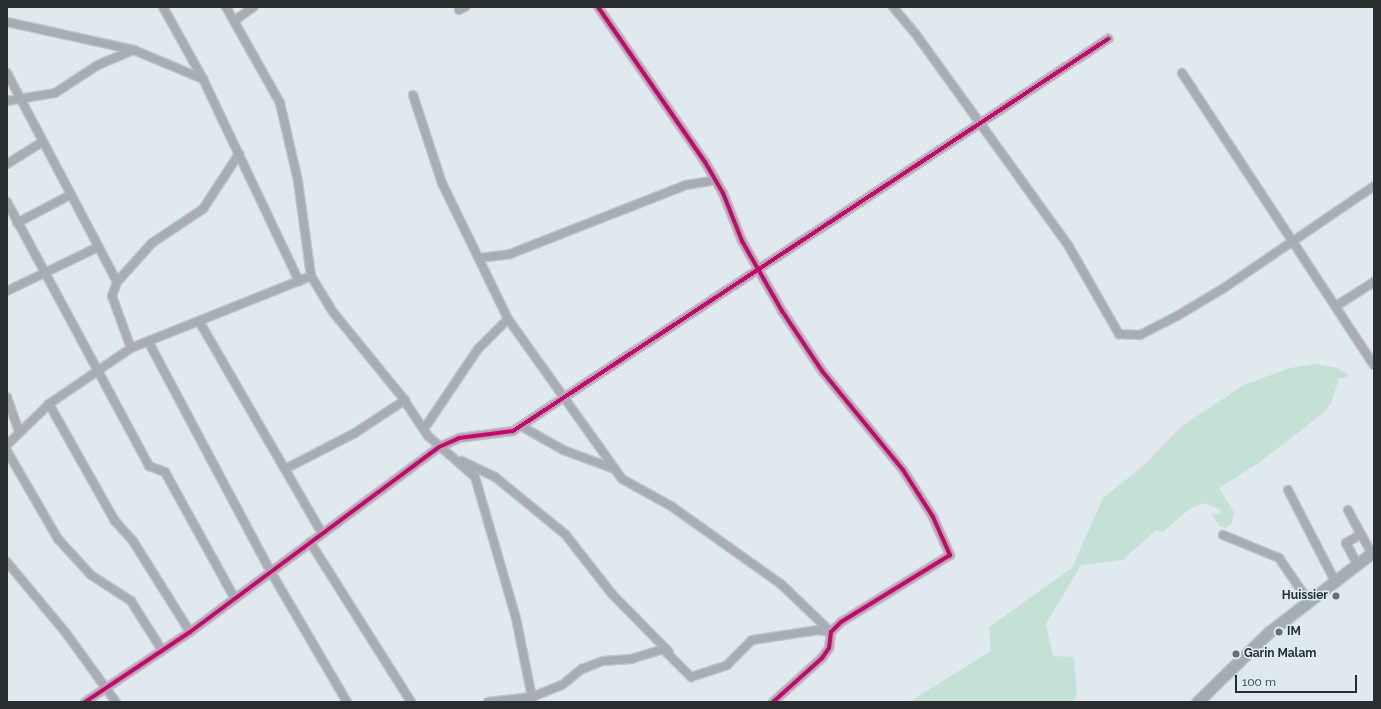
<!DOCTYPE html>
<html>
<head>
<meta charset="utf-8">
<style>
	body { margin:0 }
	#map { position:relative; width:1381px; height:709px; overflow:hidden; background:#e0e9ed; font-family:Raleway,sans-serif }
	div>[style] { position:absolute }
	.green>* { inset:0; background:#c4e1d6 }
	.roads { filter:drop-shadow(1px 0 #c0c7ca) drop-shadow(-1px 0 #c0c7ca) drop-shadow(0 1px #c0c7ca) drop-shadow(0 -1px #c0c7ca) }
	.minor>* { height:8px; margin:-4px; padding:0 4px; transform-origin:4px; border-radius:4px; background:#a7adb2 }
	.secondary>* { height:11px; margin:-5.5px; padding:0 5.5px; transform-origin:5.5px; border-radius:5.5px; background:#a4adb2 }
	.cycleway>* { height:4px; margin:-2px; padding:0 2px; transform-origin:2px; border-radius:2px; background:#d6006c }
	.dots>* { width:11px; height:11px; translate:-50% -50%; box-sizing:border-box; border:2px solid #dbecf2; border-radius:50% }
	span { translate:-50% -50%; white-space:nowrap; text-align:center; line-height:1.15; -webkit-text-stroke:3px #dbecf2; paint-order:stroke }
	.poi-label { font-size:12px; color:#292f31; font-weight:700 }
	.right { translate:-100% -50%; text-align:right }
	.left { translate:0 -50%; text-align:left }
	.frame { position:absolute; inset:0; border:8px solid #292f31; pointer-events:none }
	.scale { position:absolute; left:1235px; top:675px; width:122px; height:18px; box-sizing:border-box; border:2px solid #292f31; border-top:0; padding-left:5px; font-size:12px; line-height:14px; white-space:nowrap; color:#292f31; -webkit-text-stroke:3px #dbecf2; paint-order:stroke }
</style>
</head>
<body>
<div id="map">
	<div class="green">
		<div style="clip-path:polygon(1316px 364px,1337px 368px,1348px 374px,1347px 378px,1339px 378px,1331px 404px,1321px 415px,1257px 464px,1219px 488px,1234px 512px,1232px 523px,1226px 528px,1219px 526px,1212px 514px,1220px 514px,1221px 510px,1204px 503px,1191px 508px,1163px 532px,1156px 530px,1123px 560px,1081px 565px,1046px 624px,1053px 656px,1074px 657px,1077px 696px,1071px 702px,909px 702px,991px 651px,989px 627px,1072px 568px,1103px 498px,1142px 467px,1182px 426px,1244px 385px,1290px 368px)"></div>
	</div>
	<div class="roads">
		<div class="minor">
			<div style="left:163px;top:7px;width:82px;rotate:60.9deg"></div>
			<div style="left:203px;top:79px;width:224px;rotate:64.6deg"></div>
			<div style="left:226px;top:7px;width:110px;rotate:60.6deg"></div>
			<div style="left:280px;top:103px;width:80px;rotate:77deg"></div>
			<div style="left:298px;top:181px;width:96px;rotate:82.2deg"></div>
			<div style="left:311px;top:276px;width:42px;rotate:58.6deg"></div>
			<div style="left:333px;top:312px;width:109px;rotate:50.9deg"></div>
			<div style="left:402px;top:397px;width:47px;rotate:56.3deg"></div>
			<div style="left:428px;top:436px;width:62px;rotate:41.1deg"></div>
			<div style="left:475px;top:477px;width:147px;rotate:73.8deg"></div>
			<div style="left:516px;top:618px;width:86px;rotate:78.6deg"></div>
			<div style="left:598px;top:7px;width:188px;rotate:55.4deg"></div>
			<div style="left:705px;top:162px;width:36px;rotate:60deg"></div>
			<div style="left:723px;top:193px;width:52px;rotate:68.4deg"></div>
			<div style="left:742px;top:241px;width:81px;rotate:60.3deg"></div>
			<div style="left:782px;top:311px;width:72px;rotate:56.3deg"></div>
			<div style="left:822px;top:371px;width:128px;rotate:50.7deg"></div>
			<div style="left:903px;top:470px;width:56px;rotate:57.4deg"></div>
			<div style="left:933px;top:517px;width:42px;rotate:65.9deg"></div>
			<div style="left:950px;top:555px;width:128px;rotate:148.4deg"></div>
			<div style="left:841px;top:622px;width:14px;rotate:135deg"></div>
			<div style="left:831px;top:632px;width:16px;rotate:97deg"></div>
			<div style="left:829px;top:648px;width:12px;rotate:125deg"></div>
			<div style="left:822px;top:658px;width:66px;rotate:138.1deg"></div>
			<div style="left:893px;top:7px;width:34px;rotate:50deg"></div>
			<div style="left:915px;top:33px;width:261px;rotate:54.2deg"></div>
			<div style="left:1068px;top:245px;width:103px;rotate:60.2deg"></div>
			<div style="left:1119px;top:334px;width:21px;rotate:3deg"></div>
			<div style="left:1140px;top:335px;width:42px;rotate:-27.2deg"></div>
			<div style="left:1177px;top:316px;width:55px;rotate:-30.8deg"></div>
			<div style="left:1224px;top:288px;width:181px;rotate:-34.2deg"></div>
			<div style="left:459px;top:10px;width:7px;rotate:-27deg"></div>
			<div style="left:234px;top:21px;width:24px;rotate:-36deg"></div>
			<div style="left:7px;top:22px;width:130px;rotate:12.4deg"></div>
			<div style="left:134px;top:50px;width:75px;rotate:22.8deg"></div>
			<div style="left:7px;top:73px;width:236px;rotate:62.2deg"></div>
			<div style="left:1182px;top:73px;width:349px;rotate:56.7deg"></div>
			<div style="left:413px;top:95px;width:93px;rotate:71.8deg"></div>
			<div style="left:442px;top:183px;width:151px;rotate:64.1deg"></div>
			<div style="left:508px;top:319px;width:184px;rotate:54.5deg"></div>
			<div style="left:7px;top:101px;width:49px;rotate:-9.5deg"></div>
			<div style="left:55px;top:93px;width:51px;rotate:-33.1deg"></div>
			<div style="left:98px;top:65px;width:38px;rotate:-23deg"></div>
			<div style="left:7px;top:164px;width:40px;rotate:-32deg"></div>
			<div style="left:7px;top:202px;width:300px;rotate:61.7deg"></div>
			<div style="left:149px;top:466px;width:17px;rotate:21deg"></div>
			<div style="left:165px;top:472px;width:145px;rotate:61.1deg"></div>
			<div style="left:17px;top:223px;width:60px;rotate:-27.8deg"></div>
			<div style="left:479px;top:258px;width:31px;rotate:-7deg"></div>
			<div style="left:510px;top:254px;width:189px;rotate:-21.4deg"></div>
			<div style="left:686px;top:185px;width:30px;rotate:-9deg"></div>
			<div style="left:7px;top:291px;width:101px;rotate:-25.8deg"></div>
			<div style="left:1336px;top:306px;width:45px;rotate:-32.3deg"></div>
			<div style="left:199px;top:321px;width:245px;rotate:59.9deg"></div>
			<div style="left:148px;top:341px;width:262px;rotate:62deg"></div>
			<div style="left:271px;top:572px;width:151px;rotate:59.7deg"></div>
			<div style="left:131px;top:348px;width:55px;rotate:-110.1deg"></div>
			<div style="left:112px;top:296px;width:15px;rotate:-70deg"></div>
			<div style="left:117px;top:282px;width:52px;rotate:-48.1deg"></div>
			<div style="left:152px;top:243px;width:61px;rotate:-33.7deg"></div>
			<div style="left:203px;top:209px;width:66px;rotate:-56.8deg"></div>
			<div style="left:7px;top:397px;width:36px;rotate:71deg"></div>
			<div style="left:49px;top:404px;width:134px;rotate:60.6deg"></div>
			<div style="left:115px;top:521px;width:27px;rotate:48deg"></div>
			<div style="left:133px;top:541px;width:107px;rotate:57.9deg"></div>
			<div style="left:521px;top:426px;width:48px;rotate:29.7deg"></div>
			<div style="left:563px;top:450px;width:55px;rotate:20.1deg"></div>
			<div style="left:615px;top:469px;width:12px;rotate:55deg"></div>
			<div style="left:622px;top:479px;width:56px;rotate:28.9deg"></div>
			<div style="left:671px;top:506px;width:136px;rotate:35.4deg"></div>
			<div style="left:782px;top:585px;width:66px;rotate:43.8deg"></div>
			<div style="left:424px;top:429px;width:97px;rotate:-56deg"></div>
			<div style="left:478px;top:349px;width:42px;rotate:-45deg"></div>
			<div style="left:7px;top:445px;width:59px;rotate:-44.3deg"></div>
			<div style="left:49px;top:404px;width:99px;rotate:-34.3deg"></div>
			<div style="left:131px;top:348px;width:194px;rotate:-21.8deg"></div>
			<div style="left:7px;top:451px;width:102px;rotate:59.9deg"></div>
			<div style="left:58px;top:539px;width:49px;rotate:47.5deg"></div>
			<div style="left:91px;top:575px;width:48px;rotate:33deg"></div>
			<div style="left:131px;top:601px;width:58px;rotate:57.7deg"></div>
			<div style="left:462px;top:461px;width:37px;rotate:26deg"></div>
			<div style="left:495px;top:477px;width:90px;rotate:39.2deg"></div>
			<div style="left:565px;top:534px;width:76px;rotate:51.9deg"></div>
			<div style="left:612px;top:594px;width:81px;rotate:45.5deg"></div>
			<div style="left:285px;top:469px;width:79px;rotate:-27.2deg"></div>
			<div style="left:355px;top:433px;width:60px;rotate:-33.4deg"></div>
			<div style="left:1288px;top:490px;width:100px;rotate:62.7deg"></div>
			<div style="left:1348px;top:510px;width:27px;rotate:62deg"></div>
			<div style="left:1223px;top:535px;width:61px;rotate:22.3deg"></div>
			<div style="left:1279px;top:558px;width:51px;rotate:55.4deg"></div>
			<div style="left:310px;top:542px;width:189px;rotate:57.7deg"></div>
			<div style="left:7px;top:562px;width:92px;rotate:50.3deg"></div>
			<div style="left:66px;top:633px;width:85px;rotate:54.1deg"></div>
			<div style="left:1356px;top:562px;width:21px;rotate:-118deg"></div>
			<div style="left:1346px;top:543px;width:17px;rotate:-31deg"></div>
			<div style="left:1361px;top:534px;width:21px;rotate:61deg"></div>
			<div style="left:85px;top:702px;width:126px;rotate:-33.7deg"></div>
			<div style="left:190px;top:632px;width:310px;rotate:-36.6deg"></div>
			<div style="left:439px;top:447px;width:22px;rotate:-24deg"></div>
			<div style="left:459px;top:438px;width:54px;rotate:-7.4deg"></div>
			<div style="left:513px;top:431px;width:713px;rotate:-33.38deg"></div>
			<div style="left:488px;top:702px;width:44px;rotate:-6.5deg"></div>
			<div style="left:532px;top:697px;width:32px;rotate:-22deg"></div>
			<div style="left:562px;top:685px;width:26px;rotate:-39deg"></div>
			<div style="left:582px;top:669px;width:22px;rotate:-21deg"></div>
			<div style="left:603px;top:661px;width:28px;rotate:-4deg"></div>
			<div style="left:631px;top:659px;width:34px;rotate:-17deg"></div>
			<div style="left:663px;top:649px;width:40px;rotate:45deg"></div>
			<div style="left:691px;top:677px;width:38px;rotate:-18deg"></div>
			<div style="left:727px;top:665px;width:35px;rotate:-45deg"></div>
			<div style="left:752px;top:640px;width:67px;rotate:-8.6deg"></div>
			<div style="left:818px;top:630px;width:13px;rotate:9deg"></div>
		</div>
		<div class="secondary">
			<div style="left:1197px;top:702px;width:100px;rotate:-44.2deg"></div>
			<div style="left:1269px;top:632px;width:133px;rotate:-37.6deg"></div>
		</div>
	</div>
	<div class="cycleway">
		<div style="left:598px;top:7px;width:188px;rotate:55.4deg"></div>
		<div style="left:705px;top:162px;width:36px;rotate:60deg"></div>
		<div style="left:723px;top:193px;width:52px;rotate:68.4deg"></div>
		<div style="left:742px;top:241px;width:81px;rotate:60.3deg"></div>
		<div style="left:782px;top:311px;width:72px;rotate:56.3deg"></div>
		<div style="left:822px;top:371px;width:128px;rotate:50.7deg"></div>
		<div style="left:903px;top:470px;width:56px;rotate:57.4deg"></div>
		<div style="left:933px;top:517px;width:42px;rotate:65.9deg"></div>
		<div style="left:950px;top:555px;width:128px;rotate:148.4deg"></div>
		<div style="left:841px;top:622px;width:14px;rotate:135deg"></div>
		<div style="left:831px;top:632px;width:16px;rotate:97deg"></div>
		<div style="left:829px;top:648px;width:12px;rotate:125deg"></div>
		<div style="left:822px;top:658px;width:66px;rotate:138.1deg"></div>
		<div style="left:85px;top:702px;width:126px;rotate:-33.7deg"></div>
		<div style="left:190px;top:632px;width:310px;rotate:-36.6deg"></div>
		<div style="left:439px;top:447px;width:22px;rotate:-24deg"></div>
		<div style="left:459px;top:438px;width:54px;rotate:-7.4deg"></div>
		<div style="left:513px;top:431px;width:713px;rotate:-33.38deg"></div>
	</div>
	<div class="dots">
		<div style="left:1336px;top:596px;background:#697073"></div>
		<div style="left:1279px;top:632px;background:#697073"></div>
		<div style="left:1236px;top:654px;background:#697073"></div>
	</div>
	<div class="poi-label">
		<span class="right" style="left:1328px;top:596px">Huissier</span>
		<span class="left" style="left:1287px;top:632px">IM</span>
		<span class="left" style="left:1244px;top:654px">Garin Malam</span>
	</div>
	<div class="frame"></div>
	<div class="scale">100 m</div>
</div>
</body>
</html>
